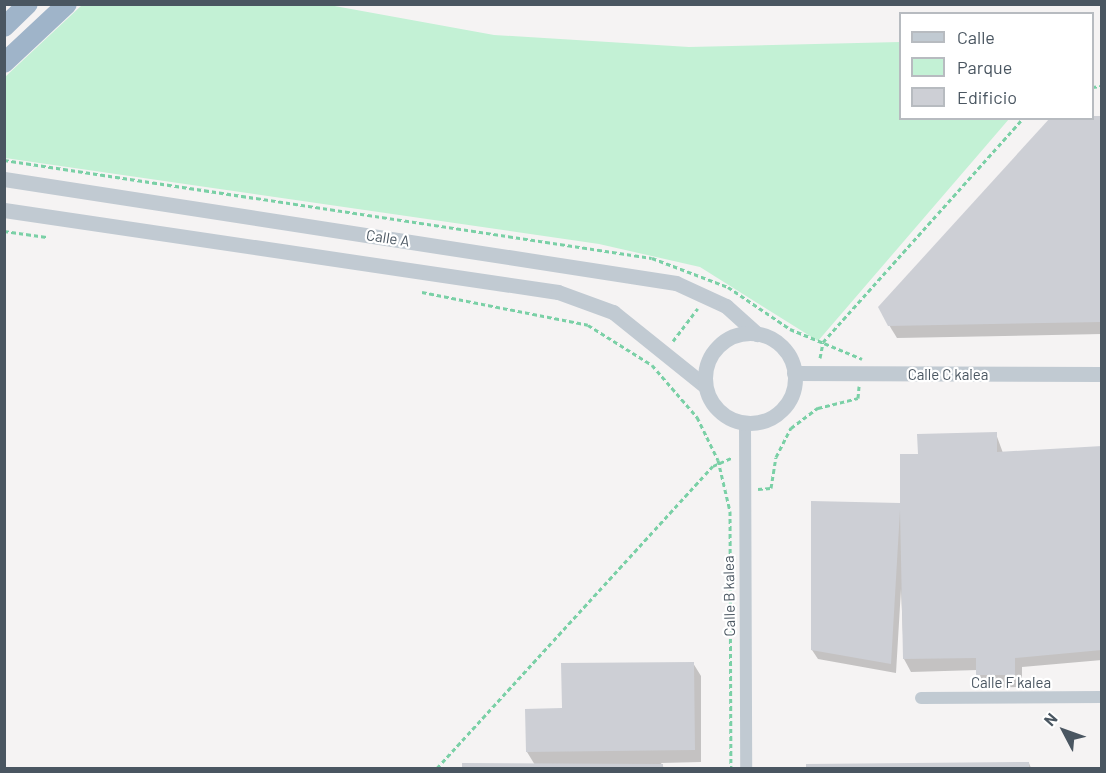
<!DOCTYPE html>
<html>
<head>
<meta charset="utf-8">
<style>
	body { margin:0 }
	#map { position:relative; width:1106px; height:773px; overflow:hidden; background:#f5f3f3; font-family:Barlow,sans-serif }
	div>[style] { position:absolute }
	.green>* { inset:0; background:#c3f1d5 }
	.shadow>* { inset:0; background:#0003 }
	.building>* { inset:0; background:#cdcfd5 }
	.path>* { height:3px; margin-top:-1.5px; transform-origin:0; background:repeating-linear-gradient(90deg,#7ad0a6 0 4.5px,transparent 0 7.5px) }
	.minor>* { height:12px; margin:-6px; padding:0 6px; transform-origin:6px; border-radius:6px; background:#c1cad2 }
	.tertiary>* { height:15px; margin:-7.5px; padding:0 7.5px; transform-origin:7.5px; border-radius:7.5px; background:#c1cad2 }
	.tertiary>.ring { margin:-7.5px; padding:0; box-sizing:content-box; background:none; border:15px solid #c1cad2; border-radius:50% }
	.trunk>* { height:20px; margin:-10px; padding:0 10px; transform-origin:10px; border-radius:10px; background:#9fb4c9 }
	span { translate:-50% -50%; white-space:nowrap; text-align:center; line-height:1.15; -webkit-text-stroke:4.5px #fff; paint-order:stroke }
	.street-label { font-size:15px; color:#4a5661 }
	.frame { position:absolute; inset:0; border:6px solid #4a5661; pointer-events:none }
	.legend { position:absolute; left:899px; top:12px; width:195px; height:108px; box-sizing:border-box; background:#fff; border:2px solid #b7bbc0; margin:0; padding:8px 10px; list-style:none; font-size:18px; color:#4a5661 }
	.legend li { display:flex; align-items:center; gap:12px; height:30px }
	.legend b { width:30px; border:2px solid #b7bbc0 }
	.north { position:absolute; left:1034px; top:701px; width:60px; height:60px; -webkit-text-stroke:4px #fff; paint-order:stroke; rotate:311deg; font-size:16px; font-weight:700; line-height:24px; text-align:center; color:#4a5661 }
	.north::after { content:''; display:block; margin:auto; width:21px; height:27px; background:#4a5661; clip-path:polygon(50% 0,100% 100%,50% 72%,0 100%) }
</style>
</head>
<body>
<div id="map">
	<div class="green">
		<div style="clip-path:polygon(82px 5px,329px 5px,494px 35px,689px 47px,900px 42px,900px 118px,1009px 119px,818px 341px,700px 267px,599px 244px,5px 158px,5px 77px)"></div>
	</div>
	<div class="shadow">
		<div style="clip-path:polygon(1102px 117px,1102px 334px,897px 338px,889px 325px)"></div>
		<div style="clip-path:polygon(996px 434px,1003px 453px,1102px 448px,1102px 660px,1022px 667px,1022px 687px,985px 688px,978px 670px,911px 672px,904px 659px,901px 589px,896px 673px,818px 659px,812px 650px,902px 505px,919px 455px)"></div>
		<div style="clip-path:polygon(693px 663px,701px 676px,701px 762px,661px 763px,664px 768px,464px 768px,535px 765px,527px 752px,563px 710px)"></div>
		<div style="clip-path:polygon(1029px 763px,1031px 768px,807px 768px,807px 765px)"></div>
	</div>
	<div class="building">
		<div style="clip-path:polygon(1092px 116px,1102px 116px,1102px 322px,888px 326px,878px 307px,1050px 118px)"></div>
		<div style="clip-path:polygon(997px 432px,997px 452px,1102px 446px,1102px 650px,1015px 658px,1015px 675px,976px 675px,976px 658px,903px 659px,900px 510px,891px 664px,811px 650px,811px 501px,900px 503px,900px 454px,918px 454px,917px 434px)"></div>
		<div style="clip-path:polygon(694px 662px,695px 750px,526px 752px,525px 709px,562px 708px,561px 663px)"></div>
		<div style="clip-path:polygon(1029px 762px,1029px 768px,806px 768px,806px 764px)"></div>
		<div style="clip-path:polygon(462px 763px,663px 764px,663px 768px,462px 768px)"></div>
	</div>
	<div class="path">
		<div style="left:1092px;top:87px;width:10px;rotate:-6deg"></div>
		<div style="left:4px;top:160px;width:655px;rotate:8.6deg"></div>
		<div style="left:652px;top:258px;width:81px;rotate:20.9deg"></div>
		<div style="left:728px;top:287px;width:75px;rotate:34.1deg"></div>
		<div style="left:790px;top:329px;width:78px;rotate:22.6deg"></div>
		<div style="left:4px;top:231px;width:43px;rotate:7.9deg"></div>
		<div style="left:422px;top:292px;width:169px;rotate:11.2deg"></div>
		<div style="left:588px;top:325px;width:75px;rotate:32deg"></div>
		<div style="left:652px;top:365px;width:69px;rotate:49.1deg"></div>
		<div style="left:697px;top:417px;width:48px;rotate:64deg"></div>
		<div style="left:718px;top:460px;width:52px;rotate:76.8deg"></div>
		<div style="left:730px;top:511px;width:257px;rotate:89.8deg"></div>
		<div style="left:673px;top:341px;width:41px;rotate:-52.9deg"></div>
		<div style="left:820px;top:358px;width:16px;rotate:-79deg"></div>
		<div style="left:823px;top:342px;width:300px;rotate:-48.2deg"></div>
		<div style="left:758px;top:489px;width:13px;rotate:-4deg"></div>
		<div style="left:771px;top:488px;width:31px;rotate:-81deg"></div>
		<div style="left:776px;top:457px;width:33px;rotate:-63deg"></div>
		<div style="left:791px;top:428px;width:34px;rotate:-37deg"></div>
		<div style="left:818px;top:408px;width:41px;rotate:-14deg"></div>
		<div style="left:858px;top:398px;width:12px;rotate:-85deg"></div>
		<div style="left:437px;top:768px;width:409px;rotate:-47.6deg"></div>
		<div style="left:713px;top:466px;width:22px;rotate:-24deg"></div>
	</div>
	<div class="minor">
		<div style="left:745px;top:423px;width:345px;rotate:89.8deg"></div>
		<div style="left:921px;top:698px;width:181px;rotate:-0.3deg"></div>
	</div>
	<div class="tertiary">
		<div style="left:4px;top:179px;width:680px;rotate:8.8deg"></div>
		<div style="left:676px;top:283px;width:55px;rotate:24.7deg"></div>
		<div style="left:726px;top:306px;width:42px;rotate:42.1deg"></div>
		<div style="left:4px;top:210px;width:560px;rotate:8.42deg"></div>
		<div style="left:558px;top:292px;width:59px;rotate:20deg"></div>
		<div style="left:613px;top:312px;width:118px;rotate:38.8deg"></div>
		<div class="ring" style="left:705px;top:333px;width:75px;height:75px"></div>
		<div style="left:794px;top:373px;width:308px;rotate:0.2deg"></div>
	</div>
	<div class="trunk">
		<div style="left:4px;top:27px;width:33px;rotate:-44deg"></div>
		<div style="left:4px;top:63px;width:86px;rotate:-43.1deg"></div>
	</div>
	<div class="street-label">
		<span style="left:388px;top:238px;rotate:9deg">Calle A</span>
		<span style="left:948px;top:375px">Calle C kalea</span>
		<span style="left:729px;top:596px;rotate:-91deg">Calle B kalea</span>
		<span style="left:1011px;top:683px">Calle F kalea</span>
	</div>
	<div class="frame"></div>
	<ul class="legend">
	<li><b style="height:8px;background:#c1cad2"></b>Calle</li>
	<li><b style="height:16px;background:#c3f1d5"></b>Parque</li>
	<li><b style="height:16px;background:#cdcfd5"></b>Edificio</li>
	</ul>
	<div class="north">N</div>
</div>
</body>
</html>
